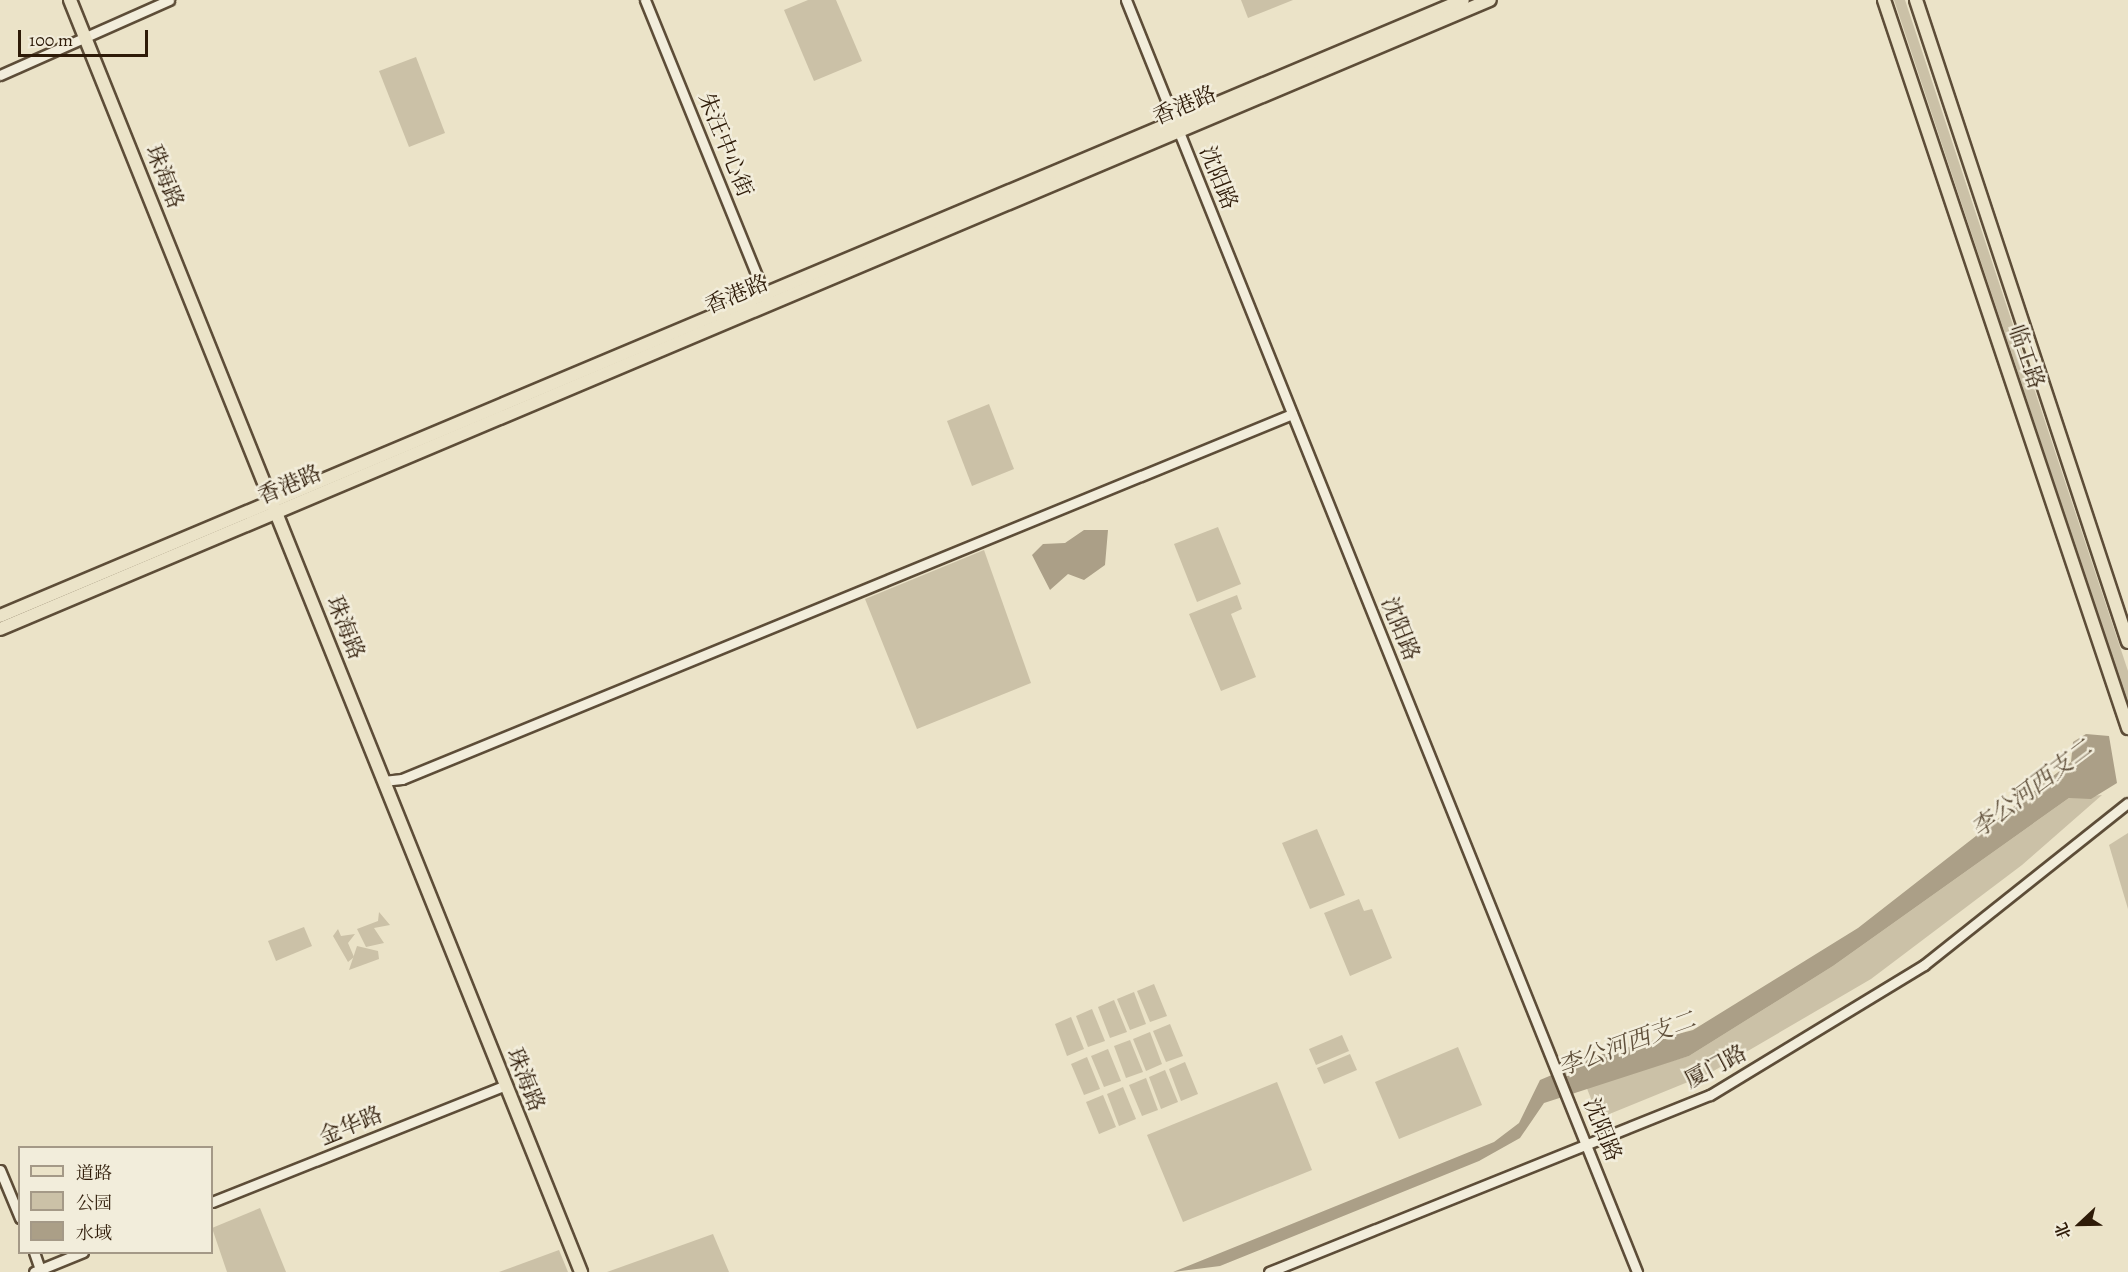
<!DOCTYPE html>
<html>
<head>
<meta charset="utf-8">
<style>
	body { margin:0 }
	#map { position:relative; width:2128px; height:1272px; overflow:hidden; background:#ebe3c8; font-family:Alegreya,"Noto Serif SC",serif }
	div>[style] { position:absolute }
	.green>* { inset:0; background:#cbc1a7 }
	.water>* { inset:0; background:#ab9f87 }
	.roads { filter:drop-shadow(2px 0 #5d4d38) drop-shadow(-2px 0 #5d4d38) drop-shadow(0 2px #5d4d38) drop-shadow(0 -2px #5d4d38) }
	.minor>* { height:9px; margin:-4.5px; padding:0 4.5px; transform-origin:4.5px; border-radius:4.5px; background:#f2eddb }
	.major>* { height:12px; margin:-6px; padding:0 6px; transform-origin:6px; border-radius:6px; background:#ebe3c8 }
	span { translate:-50% -50%; white-space:nowrap; text-align:center; line-height:1.15; -webkit-text-stroke:5px #f2eddb; paint-order:stroke }
	.street-label { font-size:22px; color:#2e1b08 }
	.water-label { font-size:24px; color:#60503b; font-style:italic }
	.legend { position:absolute; left:18px; top:1146px; width:195px; height:108px; box-sizing:border-box; background:#f2eddb; border:2px solid #a49987; margin:0; padding:8px 10px; list-style:none; font-size:18px; color:#2e1b08 }
	.legend li { display:flex; align-items:center; gap:12px; height:30px }
	.legend b { width:30px; border:2px solid #a49987 }
	.north { position:absolute; left:2050px; top:1194px; width:60px; height:60px; -webkit-text-stroke:4px #f2eddb; paint-order:stroke; rotate:248deg; font-size:16px; font-weight:700; line-height:24px; text-align:center; color:#2e1b08 }
	.north::after { content:''; display:block; margin:auto; width:21px; height:27px; background:#2e1b08; clip-path:polygon(50% 0,100% 100%,50% 72%,0 100%) }
	.scale { position:absolute; left:18px; top:30px; width:130px; height:27px; box-sizing:border-box; border:3px solid #2e1b08; border-top:0; padding-left:8px; font-size:18px; line-height:21px; white-space:nowrap; color:#2e1b08; -webkit-text-stroke:4px #f2eddb; paint-order:stroke }
</style>
</head>
<body>
<div id="map">
	<div class="green">
		<div style="clip-path:polygon(808px 0,836px 0,862px 61px,814px 81px,784px 10px)"></div>
		<div style="clip-path:polygon(1241px 0,1293px 0,1248px 18px)"></div>
		<div style="clip-path:polygon(1894px 0,1905px 0,2128px 671px,2128px 704px)"></div>
		<div style="clip-path:polygon(416px 57px,445px 133px,409px 147px,379px 71px)"></div>
		<div style="clip-path:polygon(989px 404px,1014px 469px,972px 486px,947px 421px)"></div>
		<div style="clip-path:polygon(1218px 527px,1241px 584px,1197px 602px,1174px 544px)"></div>
		<div style="clip-path:polygon(984px 550px,1031px 683px,917px 729px,865px 599px)"></div>
		<div style="clip-path:polygon(1237px 595px,1242px 609px,1231px 614px,1256px 677px,1221px 691px,1189px 614px)"></div>
		<div style="clip-path:polygon(2102px 795px,2022px 865px,1871px 979px,1710px 1073px,1607px 1115px,1597px 1114px,1586px 1086px,1689px 1056px,1833px 966px,2069px 798px)"></div>
		<div style="clip-path:polygon(1317px 829px,1345px 895px,1310px 909px,1282px 843px)"></div>
		<div style="clip-path:polygon(2128px 833px,2128px 909px,2109px 845px)"></div>
		<div style="clip-path:polygon(1359px 899px,1364px 911px,1372px 909px,1392px 958px,1350px 976px,1324px 913px)"></div>
		<div style="clip-path:polygon(379px 912px,390px 925px,374px 928px,384px 943px,366px 947px,357px 929px,378px 921px)"></div>
		<div style="clip-path:polygon(304px 927px,312px 946px,276px 961px,268px 941px)"></div>
		<div style="clip-path:polygon(338px 929px,341px 936px,355px 934px,348px 943px,354px 957px,348px 962px,333px 936px)"></div>
		<div style="clip-path:polygon(357px 946px,378px 951px,379px 959px,349px 970px)"></div>
		<div style="clip-path:polygon(1154px 984px,1167px 1016px,1150px 1022px,1137px 991px)"></div>
		<div style="clip-path:polygon(1134px 992px,1146px 1024px,1130px 1030px,1117px 999px)"></div>
		<div style="clip-path:polygon(1114px 1000px,1127px 1032px,1110px 1038px,1098px 1007px)"></div>
		<div style="clip-path:polygon(1092px 1009px,1105px 1041px,1088px 1047px,1076px 1016px)"></div>
		<div style="clip-path:polygon(1071px 1017px,1084px 1049px,1067px 1056px,1055px 1024px)"></div>
		<div style="clip-path:polygon(1170px 1024px,1183px 1056px,1166px 1062px,1153px 1031px)"></div>
		<div style="clip-path:polygon(1150px 1032px,1162px 1064px,1146px 1071px,1133px 1039px)"></div>
		<div style="clip-path:polygon(1342px 1035px,1349px 1051px,1316px 1065px,1309px 1049px)"></div>
		<div style="clip-path:polygon(1130px 1040px,1143px 1072px,1126px 1078px,1114px 1046px)"></div>
		<div style="clip-path:polygon(1458px 1047px,1482px 1105px,1399px 1139px,1375px 1082px)"></div>
		<div style="clip-path:polygon(1108px 1049px,1121px 1081px,1104px 1087px,1091px 1056px)"></div>
		<div style="clip-path:polygon(1350px 1054px,1357px 1070px,1324px 1084px,1317px 1068px)"></div>
		<div style="clip-path:polygon(1087px 1057px,1100px 1089px,1084px 1095px,1071px 1064px)"></div>
		<div style="clip-path:polygon(1185px 1062px,1198px 1094px,1181px 1101px,1169px 1069px)"></div>
		<div style="clip-path:polygon(1165px 1070px,1178px 1102px,1161px 1109px,1149px 1077px)"></div>
		<div style="clip-path:polygon(1146px 1078px,1158px 1110px,1142px 1116px,1129px 1085px)"></div>
		<div style="clip-path:polygon(1277px 1082px,1312px 1170px,1183px 1222px,1147px 1135px)"></div>
		<div style="clip-path:polygon(1123px 1087px,1136px 1119px,1119px 1126px,1107px 1094px)"></div>
		<div style="clip-path:polygon(1103px 1095px,1116px 1127px,1099px 1134px,1086px 1102px)"></div>
		<div style="clip-path:polygon(260px 1208px,286px 1272px,227px 1272px,212px 1228px)"></div>
		<div style="clip-path:polygon(713px 1234px,729px 1272px,607px 1272px)"></div>
		<div style="clip-path:polygon(559px 1250px,568px 1272px,499px 1272px)"></div>
	</div>
	<div class="water">
		<div style="clip-path:polygon(1084px 530px,1108px 530px,1105px 565px,1084px 580px,1068px 574px,1050px 590px,1032px 555px,1043px 544px,1065px 543px)"></div>
		<div style="clip-path:polygon(2086px 734px,2109px 736px,2117px 783px,2091px 799px,2069px 798px,1833px 966px,1689px 1056px,1544px 1103px,1520px 1138px,1479px 1161px,1220px 1266px,1173px 1272px,1494px 1142px,1519px 1123px,1540px 1080px,1599px 1055px,1693px 1030px,1858px 928px,2071px 762px,2073px 742px)"></div>
	</div>
	<div class="roads">
		<div class="minor">
			<div style="left:645px;top:0;width:322px;rotate:67.9deg"></div>
			<div style="left:1126px;top:0;width:1371px;rotate:68.11deg"></div>
			<div style="left:0;top:75px;width:185px;rotate:-23.9deg"></div>
			<div style="left:383px;top:781px;width:19px;rotate:-6deg"></div>
			<div style="left:402px;top:779px;width:962px;rotate:-22.3deg"></div>
			<div style="left:0;top:1170px;width:52px;rotate:67.4deg"></div>
			<div style="left:212px;top:1202px;width:314px;rotate:-21.7deg"></div>
			<div style="left:34px;top:1252px;width:21px;rotate:71deg"></div>
			<div style="left:34px;top:1272px;width:53px;rotate:-22.2deg"></div>
			<div style="left:1269px;top:1272px;width:475px;rotate:-21.9deg"></div>
			<div style="left:1710px;top:1095px;width:250px;rotate:-31.3deg"></div>
			<div style="left:1924px;top:965px;width:260px;rotate:-38.5deg"></div>
		</div>
		<div class="major">
			<div style="left:70px;top:0;width:1371px;rotate:68.11deg"></div>
			<div style="left:1884px;top:0;width:768px;rotate:71.47deg"></div>
			<div style="left:1916px;top:0;width:676px;rotate:71.73deg"></div>
			<div style="left:0;top:616px;width:1587px;rotate:-22.83deg"></div>
			<div style="left:0;top:629px;width:1617px;rotate:-22.89deg"></div>
		</div>
	</div>
	<div class="street-label">
		<span style="left:1185px;top:106px;rotate:-23deg">香港路</span>
		<span style="left:725px;top:145px;rotate:68deg">朱汪中心街</span>
		<span style="left:164px;top:177px;rotate:68deg">珠海路</span>
		<span style="left:1218px;top:178px;rotate:68deg">沈阳路</span>
		<span style="left:737px;top:295px;rotate:-23deg">香港路</span>
		<span style="left:2026px;top:357px;rotate:71deg">临工路</span>
		<span style="left:290px;top:485px;rotate:-23deg">香港路</span>
		<span style="left:345px;top:628px;rotate:68deg">珠海路</span>
		<span style="left:1400px;top:629px;rotate:68deg">沈阳路</span>
		<span style="left:1716px;top:1067px;rotate:-28deg">厦门路</span>
		<span style="left:525px;top:1080px;rotate:68deg">珠海路</span>
		<span style="left:351px;top:1126px;rotate:-22deg">金华路</span>
		<span style="left:1602px;top:1130px;rotate:68deg">沈阳路</span>
	</div>
	<div class="water-label">
		<span style="left:2032px;top:789px;rotate:-37deg">李公河西支二</span>
		<span style="left:1627px;top:1044px;rotate:-20deg">李公河西支二</span>
	</div>
	<ul class="legend">
	<li><b style="height:8px;background:#ebe3c8"></b>道路</li>
	<li><b style="height:16px;background:#cbc1a7"></b>公园</li>
	<li><b style="height:16px;background:#ab9f87"></b>水域</li>
	</ul>
	<div class="north">北</div>
	<div class="scale">100 m</div>
</div>
</body>
</html>
